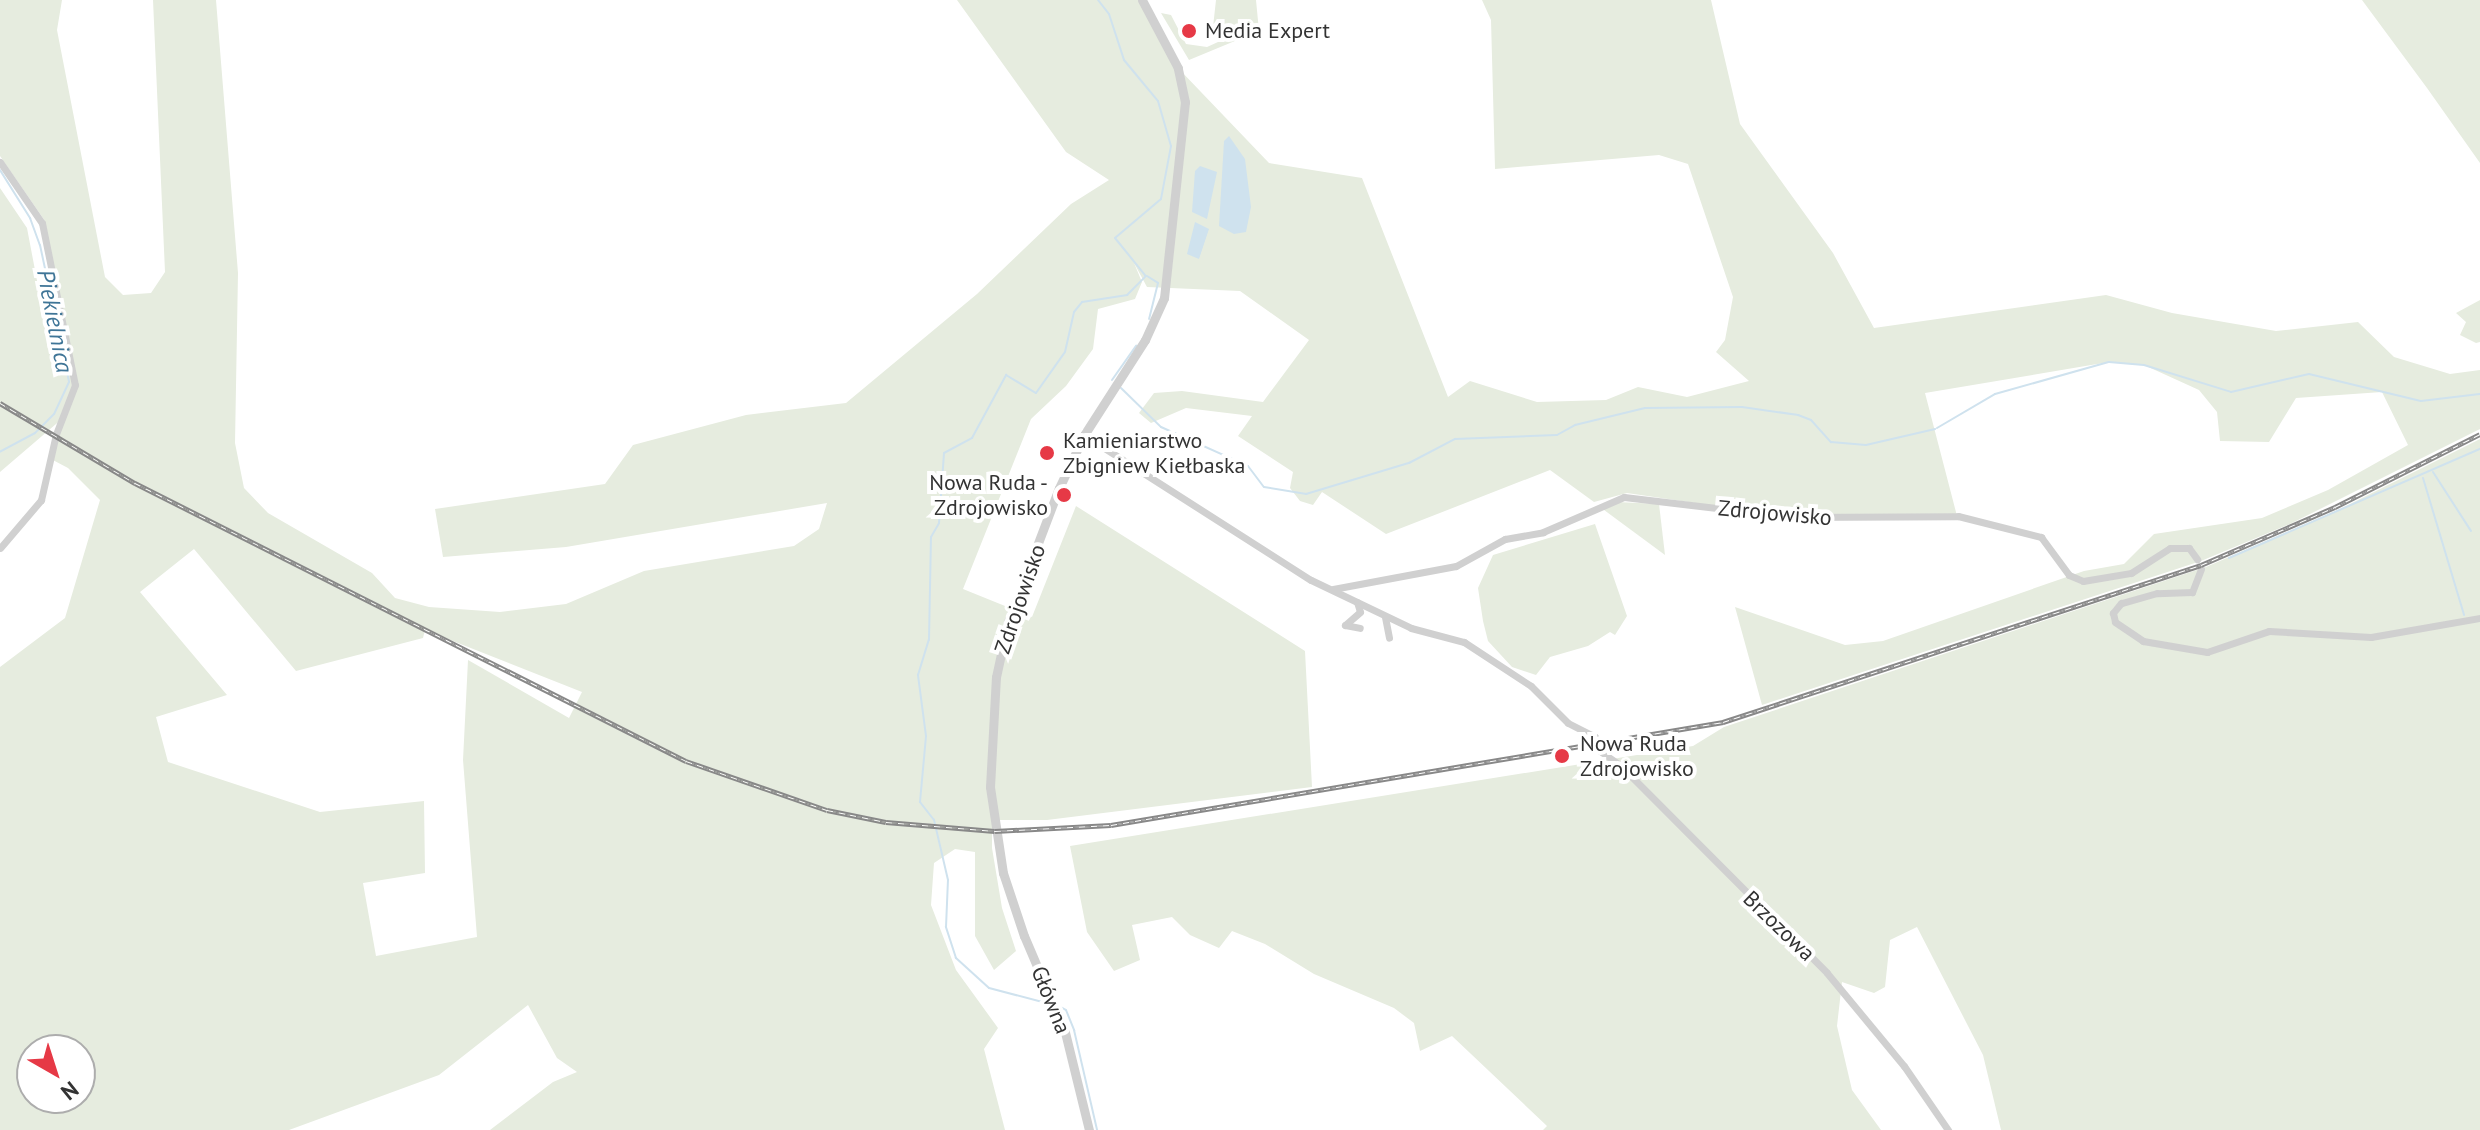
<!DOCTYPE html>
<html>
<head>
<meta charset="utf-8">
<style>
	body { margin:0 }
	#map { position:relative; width:2480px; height:1130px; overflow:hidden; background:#fff; font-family:"PT Sans",sans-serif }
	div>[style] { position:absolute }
	.green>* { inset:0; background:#e6ecdf }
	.water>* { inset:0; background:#cfe2ee }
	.stream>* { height:2px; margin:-1px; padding:0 1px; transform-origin:1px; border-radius:1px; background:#cfe2ee }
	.minor>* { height:7px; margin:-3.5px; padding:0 3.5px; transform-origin:3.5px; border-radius:3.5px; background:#d0d0d0 }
	.tertiary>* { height:9px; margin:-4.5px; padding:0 4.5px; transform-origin:4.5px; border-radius:4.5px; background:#d0d0d0 }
	.rail>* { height:5px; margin-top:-2.5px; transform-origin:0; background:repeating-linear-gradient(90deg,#fff 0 6px,#888 0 12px); box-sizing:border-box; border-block:2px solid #888 }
	.dots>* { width:22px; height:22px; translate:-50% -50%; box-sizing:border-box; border:4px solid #fff; border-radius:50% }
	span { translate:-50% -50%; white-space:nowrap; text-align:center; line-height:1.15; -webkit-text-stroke:8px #fff; paint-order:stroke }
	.poi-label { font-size:22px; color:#333 }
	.left { translate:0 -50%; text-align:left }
	.right { translate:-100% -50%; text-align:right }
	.street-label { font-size:22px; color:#333 }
	.water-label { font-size:24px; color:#3f7597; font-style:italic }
	.north { position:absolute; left:16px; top:1034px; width:80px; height:80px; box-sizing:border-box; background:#fff; border:2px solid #adadad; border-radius:50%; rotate:141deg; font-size:22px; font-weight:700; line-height:32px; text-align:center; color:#333 }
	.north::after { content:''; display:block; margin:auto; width:28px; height:36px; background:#e63946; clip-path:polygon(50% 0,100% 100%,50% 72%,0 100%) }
</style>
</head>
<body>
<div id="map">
	<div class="green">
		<div style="clip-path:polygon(evenodd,0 0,62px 0,57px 30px,105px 277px,123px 295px,151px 293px,165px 272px,153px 0,216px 0,238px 273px,235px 443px,244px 488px,268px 513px,372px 573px,395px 598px,429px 607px,500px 612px,566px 604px,644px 571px,794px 546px,819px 529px,827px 503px,566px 547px,443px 557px,435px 509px,605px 484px,633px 445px,746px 415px,846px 403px,977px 294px,1071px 204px,1109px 180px,1066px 152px,957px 0,1143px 0,1178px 68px,1269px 163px,1362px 178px,1448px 397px,1470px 381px,1537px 402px,1606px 400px,1638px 387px,1687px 397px,1749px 381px,1716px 352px,1725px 340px,1733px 297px,1688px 164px,1659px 155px,1495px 169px,1491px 20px,1482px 0,1711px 0,1740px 124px,1833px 253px,1874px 328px,2106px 295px,2172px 313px,2276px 331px,2358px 322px,2394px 357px,2450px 374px,2480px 370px,2480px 429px,2290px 524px,2201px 561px,1762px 705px,1735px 607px,1845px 645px,1883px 641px,2084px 571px,2124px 564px,2154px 534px,2262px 518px,2328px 490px,2408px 445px,2382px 392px,2296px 398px,2269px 442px,2220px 441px,2217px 412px,2199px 390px,2144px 365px,2109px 362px,1925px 393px,1957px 516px,1791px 517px,1627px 493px,1594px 502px,1550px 470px,1386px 534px,1322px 492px,1313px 505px,1300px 501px,1290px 488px,1293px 472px,1238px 436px,1252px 416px,1186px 408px,1151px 423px,1139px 413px,1154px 393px,1182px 391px,1263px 402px,1309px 340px,1240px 291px,1147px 287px,1134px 263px,1142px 282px,1135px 299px,1098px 309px,1093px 349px,1066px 386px,1031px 419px,963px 589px,1032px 617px,1076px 506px,1305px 651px,1312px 787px,1047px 820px,995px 820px,992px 805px,992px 848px,1002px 908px,1016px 951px,994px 970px,975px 936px,975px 852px,955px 849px,934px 863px,931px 905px,956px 970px,998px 1028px,984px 1049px,1005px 1130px,490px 1130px,553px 1082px,577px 1072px,557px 1058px,528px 1005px,439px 1075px,289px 1130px,0 1130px,0 667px,65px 618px,100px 500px,68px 468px,49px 458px,63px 418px,0 472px,0 188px,27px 228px,46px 328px,55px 328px,72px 379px,45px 221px,0 156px,0 0,194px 549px,296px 671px,423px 638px,425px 630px,582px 692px,569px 718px,468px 660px,463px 760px,477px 937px,376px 956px,363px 883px,425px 873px,424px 801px,320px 812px,168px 762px,156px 717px,227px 695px,140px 592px,194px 549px,0 0,32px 1050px,80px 1050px,80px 1098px,32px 1098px,32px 1050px)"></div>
		<div style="clip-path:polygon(1216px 0,1256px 0,1259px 31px,1189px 60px,1161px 13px,1171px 15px,1186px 44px,1207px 47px,1229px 37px,1231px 31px,1213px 27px)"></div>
		<div style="clip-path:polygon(2362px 0,2480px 0,2480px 163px,2427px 88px)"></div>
		<div style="clip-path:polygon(2480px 300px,2480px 342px,2476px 343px,2460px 335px,2466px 322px,2456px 313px)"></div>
		<div style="clip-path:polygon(2480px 439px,2480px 1130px,2001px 1130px,1983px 1055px,1917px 927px,1890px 940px,1885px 987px,1874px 993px,1842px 982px,1837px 1026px,1852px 1090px,1881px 1130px,1543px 1130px,1547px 1126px,1452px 1036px,1420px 1051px,1414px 1023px,1394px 1008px,1314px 974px,1265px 944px,1232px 931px,1219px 948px,1190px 935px,1172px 917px,1132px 925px,1140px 960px,1114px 971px,1087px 932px,1070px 846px,1693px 746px,1724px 727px,2206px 567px,2338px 510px)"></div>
		<div style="clip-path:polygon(1617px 502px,1659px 504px,1665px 555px,1600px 507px)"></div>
		<div style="clip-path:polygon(1595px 524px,1627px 616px,1615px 635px,1610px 632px,1588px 646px,1550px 657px,1536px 675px,1512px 667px,1488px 641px,1483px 621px,1478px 588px,1493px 555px)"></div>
	</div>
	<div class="water">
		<div style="clip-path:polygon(1229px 136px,1245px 159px,1251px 207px,1246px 232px,1234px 234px,1219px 226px,1224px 141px)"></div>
		<div style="clip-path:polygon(1200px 166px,1217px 172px,1207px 219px,1192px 212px,1195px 171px)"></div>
		<div style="clip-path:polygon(1195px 222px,1209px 229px,1199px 259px,1187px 254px)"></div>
	</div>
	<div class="stream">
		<div style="left:1098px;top:0;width:18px;rotate:52deg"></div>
		<div style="left:1109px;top:14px;width:48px;rotate:71.9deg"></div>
		<div style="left:1124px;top:60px;width:53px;rotate:50.3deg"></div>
		<div style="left:1158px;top:101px;width:47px;rotate:73.9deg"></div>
		<div style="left:1171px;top:146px;width:54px;rotate:100.7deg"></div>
		<div style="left:1161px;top:199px;width:60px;rotate:139.7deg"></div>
		<div style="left:1115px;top:238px;width:48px;rotate:51deg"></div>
		<div style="left:0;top:170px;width:57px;rotate:58deg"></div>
		<div style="left:30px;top:218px;width:29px;rotate:70deg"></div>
		<div style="left:40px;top:245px;width:140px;rotate:78deg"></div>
		<div style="left:69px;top:382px;width:35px;rotate:115deg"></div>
		<div style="left:54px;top:414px;width:27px;rotate:135deg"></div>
		<div style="left:35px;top:433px;width:40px;rotate:152deg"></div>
		<div style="left:1147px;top:276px;width:13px;rotate:32deg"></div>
		<div style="left:1158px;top:283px;width:37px;rotate:104deg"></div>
		<div style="left:1112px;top:380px;width:42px;rotate:-54.8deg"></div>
		<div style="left:1121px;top:388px;width:56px;rotate:44.3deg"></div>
		<div style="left:1161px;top:427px;width:95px;rotate:24.1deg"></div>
		<div style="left:1248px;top:466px;width:26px;rotate:53deg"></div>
		<div style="left:1264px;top:487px;width:43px;rotate:9.5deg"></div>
		<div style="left:1306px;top:494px;width:108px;rotate:-16.8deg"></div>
		<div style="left:1409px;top:463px;width:52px;rotate:-27.6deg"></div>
		<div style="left:1455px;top:439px;width:102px;rotate:-2.2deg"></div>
		<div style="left:1557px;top:435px;width:21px;rotate:-29deg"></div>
		<div style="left:1575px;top:425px;width:72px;rotate:-13.7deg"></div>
		<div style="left:1645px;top:408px;width:97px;rotate:-0.6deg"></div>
		<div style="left:1742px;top:407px;width:57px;rotate:8.1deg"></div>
		<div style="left:1798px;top:415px;width:14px;rotate:21deg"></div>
		<div style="left:1811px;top:420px;width:30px;rotate:48deg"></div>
		<div style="left:1831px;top:442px;width:35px;rotate:5deg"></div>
		<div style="left:1866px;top:445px;width:71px;rotate:-13.1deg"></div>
		<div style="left:1937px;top:428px;width:67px;rotate:-30.4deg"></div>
		<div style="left:1995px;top:394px;width:118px;rotate:-15.7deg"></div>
		<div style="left:2109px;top:362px;width:35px;rotate:5deg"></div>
		<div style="left:2144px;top:365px;width:91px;rotate:17.2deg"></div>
		<div style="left:2231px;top:392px;width:80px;rotate:-13deg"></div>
		<div style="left:2309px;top:374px;width:115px;rotate:13.6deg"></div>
		<div style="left:2421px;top:401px;width:59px;rotate:-6.8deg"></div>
		<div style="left:2433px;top:472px;width:70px;rotate:57.2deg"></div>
		<div style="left:2423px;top:478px;width:143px;rotate:73.3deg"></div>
		<div style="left:2229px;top:558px;width:274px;rotate:-23.5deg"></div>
		<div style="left:1050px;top:1004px;width:63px;rotate:-165.3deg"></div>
		<div style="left:989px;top:988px;width:45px;rotate:-137.7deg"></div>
		<div style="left:956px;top:958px;width:33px;rotate:-108deg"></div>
		<div style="left:946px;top:927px;width:47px;rotate:-87.6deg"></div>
		<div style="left:948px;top:880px;width:62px;rotate:-103.1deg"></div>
		<div style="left:934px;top:820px;width:23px;rotate:-128deg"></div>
		<div style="left:920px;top:802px;width:66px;rotate:-84.8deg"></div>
		<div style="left:926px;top:736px;width:62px;rotate:-97.5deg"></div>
		<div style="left:918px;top:675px;width:37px;rotate:-73deg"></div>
		<div style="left:929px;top:640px;width:103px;rotate:-88.9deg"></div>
		<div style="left:931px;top:537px;width:16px;rotate:-60deg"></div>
		<div style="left:939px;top:523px;width:70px;rotate:-85.9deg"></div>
		<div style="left:944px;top:453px;width:32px;rotate:-28deg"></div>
		<div style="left:972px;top:438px;width:72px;rotate:-61.6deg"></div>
		<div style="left:1006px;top:375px;width:35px;rotate:31deg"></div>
		<div style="left:1036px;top:393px;width:50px;rotate:-54.7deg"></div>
		<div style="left:1065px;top:352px;width:41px;rotate:-77.3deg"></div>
		<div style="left:1074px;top:312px;width:13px;rotate:-51deg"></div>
		<div style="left:1082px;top:302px;width:46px;rotate:-8.8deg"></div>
		<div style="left:1127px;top:295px;width:27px;rotate:-45deg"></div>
		<div style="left:1057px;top:1005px;width:10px;rotate:29deg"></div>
		<div style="left:1066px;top:1010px;width:22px;rotate:68deg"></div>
		<div style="left:1074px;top:1030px;width:103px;rotate:77deg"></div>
	</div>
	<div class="minor">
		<div style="left:0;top:162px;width:74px;rotate:55.5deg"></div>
		<div style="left:42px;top:223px;width:165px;rotate:78.5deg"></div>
		<div style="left:75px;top:385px;width:53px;rotate:111.2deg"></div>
		<div style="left:56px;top:434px;width:68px;rotate:102.8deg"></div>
		<div style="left:41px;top:500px;width:63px;rotate:130.5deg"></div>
		<div style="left:1084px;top:435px;width:269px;rotate:32.6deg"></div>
		<div style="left:1311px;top:580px;width:111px;rotate:25.6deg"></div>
		<div style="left:1411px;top:628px;width:55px;rotate:14.8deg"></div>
		<div style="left:1464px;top:642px;width:80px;rotate:33.3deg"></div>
		<div style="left:1531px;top:686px;width:52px;rotate:45deg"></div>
		<div style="left:1568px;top:723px;width:30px;rotate:27deg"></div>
		<div style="left:1595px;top:737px;width:15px;rotate:70deg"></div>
		<div style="left:1600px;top:751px;width:24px;rotate:35deg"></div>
		<div style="left:1620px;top:765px;width:293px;rotate:45.1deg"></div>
		<div style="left:1827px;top:973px;width:121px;rotate:50.4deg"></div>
		<div style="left:1904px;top:1066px;width:78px;rotate:55.5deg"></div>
		<div style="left:2201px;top:569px;width:25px;rotate:111deg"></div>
		<div style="left:2192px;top:592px;width:35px;rotate:178deg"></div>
		<div style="left:2157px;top:593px;width:37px;rotate:164deg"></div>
		<div style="left:2121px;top:603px;width:13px;rotate:129deg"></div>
		<div style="left:2113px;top:613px;width:9px;rotate:77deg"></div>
		<div style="left:2115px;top:622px;width:34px;rotate:34deg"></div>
		<div style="left:2143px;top:641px;width:65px;rotate:9.8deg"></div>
		<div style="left:2207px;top:652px;width:65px;rotate:-18.7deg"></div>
		<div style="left:2269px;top:631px;width:102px;rotate:3.4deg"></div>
		<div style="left:2371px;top:637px;width:111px;rotate:-9.9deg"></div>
		<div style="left:1333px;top:589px;width:125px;rotate:-10.6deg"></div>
		<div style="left:1456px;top:566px;width:56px;rotate:-28.9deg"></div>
		<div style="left:1505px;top:539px;width:39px;rotate:-10deg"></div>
		<div style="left:1543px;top:532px;width:88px;rotate:-23.4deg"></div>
		<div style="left:1624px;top:497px;width:168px;rotate:6.8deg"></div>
		<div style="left:1791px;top:517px;width:167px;rotate:-0.3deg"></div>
		<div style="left:1958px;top:516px;width:86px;rotate:14.2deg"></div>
		<div style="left:2041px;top:537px;width:47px;rotate:53.6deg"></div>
		<div style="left:2069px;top:575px;width:15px;rotate:23deg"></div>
		<div style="left:2083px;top:581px;width:49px;rotate:-9.5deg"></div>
		<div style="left:2131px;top:573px;width:46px;rotate:-32.7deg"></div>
		<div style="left:2170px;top:548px;width:19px"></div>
		<div style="left:2189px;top:548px;width:14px;rotate:54deg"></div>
		<div style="left:1357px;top:602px;width:10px;rotate:73deg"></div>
		<div style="left:1360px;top:612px;width:20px;rotate:139deg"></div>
		<div style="left:1345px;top:625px;width:15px;rotate:11deg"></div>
		<div style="left:1385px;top:617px;width:21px;rotate:79deg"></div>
	</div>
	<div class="tertiary">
		<div style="left:1089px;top:1130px;width:101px;rotate:-103.8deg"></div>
		<div style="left:1065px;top:1032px;width:104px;rotate:-113.1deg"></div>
		<div style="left:1024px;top:936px;width:66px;rotate:-108.4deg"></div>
		<div style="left:1003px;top:873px;width:87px;rotate:-98.6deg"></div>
		<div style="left:990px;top:787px;width:110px;rotate:-86.9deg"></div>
		<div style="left:996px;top:677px;width:56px;rotate:-77.7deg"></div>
		<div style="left:1008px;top:622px;width:143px;rotate:-69.2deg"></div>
		<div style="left:1059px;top:488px;width:59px;rotate:-64.7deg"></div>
		<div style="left:1084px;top:435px;width:113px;rotate:-57.3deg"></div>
		<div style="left:1145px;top:340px;width:46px;rotate:-65.7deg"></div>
		<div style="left:1164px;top:298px;width:197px;rotate:-83.9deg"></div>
		<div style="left:1185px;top:102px;width:35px;rotate:-102deg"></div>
		<div style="left:1178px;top:68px;width:77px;rotate:-117.9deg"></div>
	</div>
	<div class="rail">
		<div style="left:0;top:403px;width:157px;rotate:30.7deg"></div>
		<div style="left:135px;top:483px;width:617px;rotate:26.77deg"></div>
		<div style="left:686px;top:761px;width:149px;rotate:19.2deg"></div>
		<div style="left:827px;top:810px;width:60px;rotate:11.5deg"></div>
		<div style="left:886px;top:822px;width:109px;rotate:4.7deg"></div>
		<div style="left:995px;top:831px;width:116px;rotate:-3deg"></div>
		<div style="left:1111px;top:825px;width:621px;rotate:-9.55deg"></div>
		<div style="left:1723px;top:722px;width:503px;rotate:-18.18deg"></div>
		<div style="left:2201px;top:565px;width:146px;rotate:-23.4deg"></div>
		<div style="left:2335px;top:507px;width:162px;rotate:-26.7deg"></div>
	</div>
	<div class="dots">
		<div style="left:1189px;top:31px;background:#e63946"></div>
		<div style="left:1047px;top:453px;background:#e63946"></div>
		<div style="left:1064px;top:495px;background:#e63946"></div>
		<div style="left:1562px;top:756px;background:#e63946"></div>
	</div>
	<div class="poi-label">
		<span class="left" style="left:1205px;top:31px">Media Expert</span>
		<span class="left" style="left:1063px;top:453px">Kamieniarstwo<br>Zbigniew Kiełbaska</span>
		<span class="right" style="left:1048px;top:495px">Nowa Ruda -<br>Zdrojowisko</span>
		<span class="left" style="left:1580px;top:756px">Nowa Ruda<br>Zdrojowisko</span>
	</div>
	<div class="street-label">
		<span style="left:1775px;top:513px;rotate:5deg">Zdrojowisko</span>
		<span style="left:1020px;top:599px;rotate:-71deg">Zdrojowisko</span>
		<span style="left:1779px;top:926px;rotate:44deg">Brzozowa</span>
		<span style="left:1051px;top:1000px;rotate:68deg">Główna</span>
	</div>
	<div class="water-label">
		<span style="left:55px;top:321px;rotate:79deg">Piekielnica</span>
	</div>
	<div class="north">N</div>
</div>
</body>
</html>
